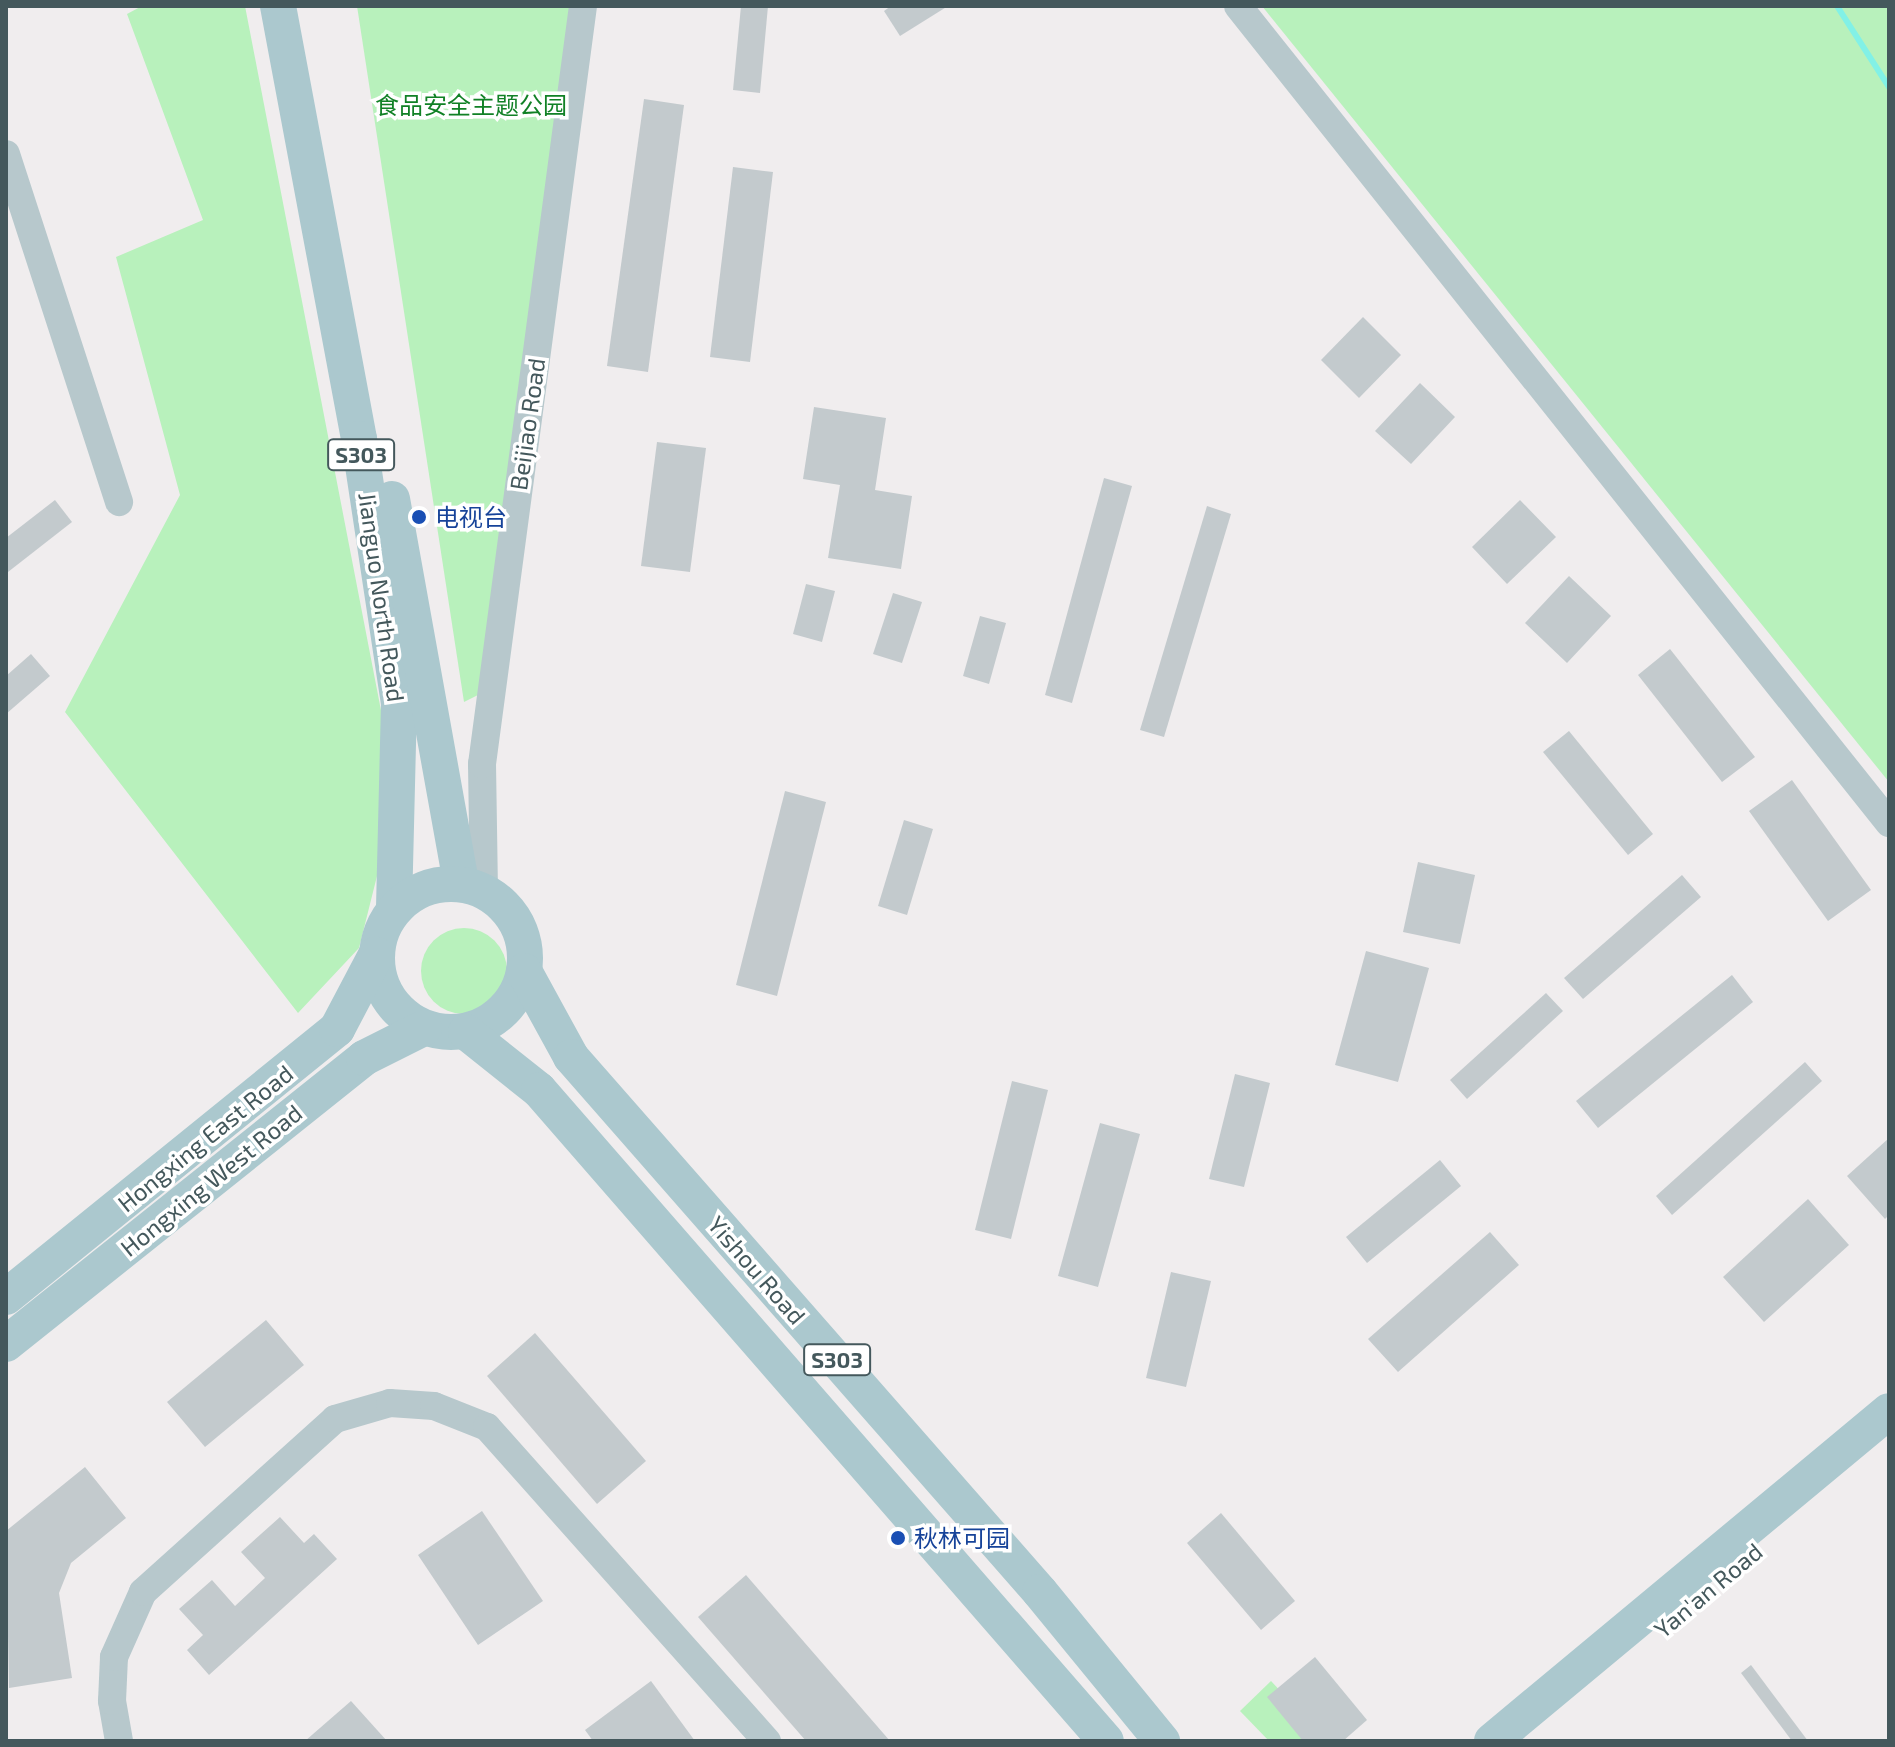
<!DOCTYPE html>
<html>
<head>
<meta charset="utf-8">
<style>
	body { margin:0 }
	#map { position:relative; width:1895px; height:1747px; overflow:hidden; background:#f0edee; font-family:"Exo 2","Noto Sans SC",sans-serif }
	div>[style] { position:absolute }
	.green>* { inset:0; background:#b8f1bc }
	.round { border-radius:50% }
	.stream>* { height:6px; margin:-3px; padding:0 3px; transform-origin:3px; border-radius:3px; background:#82f1e6 }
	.building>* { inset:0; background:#c3cacd }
	.minor>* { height:28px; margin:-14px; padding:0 14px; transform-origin:14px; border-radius:14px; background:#b7c8cc }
	.major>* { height:36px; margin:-18px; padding:0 18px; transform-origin:18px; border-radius:18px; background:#abc8ce }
	.major>.ring { margin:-18px; padding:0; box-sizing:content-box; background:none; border:36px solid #abc8ce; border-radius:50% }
	.dots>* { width:22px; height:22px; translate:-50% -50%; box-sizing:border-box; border:4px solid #fff; border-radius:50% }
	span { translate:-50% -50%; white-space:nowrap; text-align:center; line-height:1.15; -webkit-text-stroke:7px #fff; paint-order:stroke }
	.shield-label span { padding:2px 6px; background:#fff; border:2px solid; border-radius:6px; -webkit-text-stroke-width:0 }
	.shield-label { font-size:22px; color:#44585c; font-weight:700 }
	.park-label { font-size:24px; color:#118126 }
	.street-label { font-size:24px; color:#44585c }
	.transit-label { font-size:24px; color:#164399 }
	.left { translate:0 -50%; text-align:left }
	.frame { position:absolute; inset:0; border:8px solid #44585c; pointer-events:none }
</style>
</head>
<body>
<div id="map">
	<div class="green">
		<div style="clip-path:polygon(142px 6px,245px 6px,390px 757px,383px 852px,359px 948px,298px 1013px,65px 712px,180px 495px,116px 257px,203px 220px,127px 14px)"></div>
		<div style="clip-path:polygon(357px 6px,588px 6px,480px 694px,464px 702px)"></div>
		<div style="clip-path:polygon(1262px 6px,1889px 6px,1889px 782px,1649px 485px)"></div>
		<div class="round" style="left:421px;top:928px;width:86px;height:86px"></div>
		<div style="clip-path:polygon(1271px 1681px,1327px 1741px,1269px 1741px,1240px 1711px)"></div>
	</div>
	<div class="stream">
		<div style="left:1837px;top:6px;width:96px;rotate:57.3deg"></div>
	</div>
	<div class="building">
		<div style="clip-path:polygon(741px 6px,768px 6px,760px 93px,733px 90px)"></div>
		<div style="clip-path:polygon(891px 6px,948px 6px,900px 36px,884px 11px)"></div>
		<div style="clip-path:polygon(644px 99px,684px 105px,648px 372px,607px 366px)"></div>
		<div style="clip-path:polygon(733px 167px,773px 172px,750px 362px,710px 357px)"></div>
		<div style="clip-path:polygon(1363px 317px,1401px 355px,1359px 398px,1321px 360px)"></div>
		<div style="clip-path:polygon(1420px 383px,1455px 417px,1411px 464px,1375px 431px)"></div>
		<div style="clip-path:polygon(814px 407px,886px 418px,875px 490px,912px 496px,901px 569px,828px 558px,840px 485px,803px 479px)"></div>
		<div style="clip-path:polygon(657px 442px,706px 448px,690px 572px,641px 566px)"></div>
		<div style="clip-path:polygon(1104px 478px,1132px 486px,1072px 703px,1045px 695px)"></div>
		<div style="clip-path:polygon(55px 500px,72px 522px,8px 572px,6px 538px)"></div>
		<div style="clip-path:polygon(1520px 500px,1556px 537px,1507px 584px,1472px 547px)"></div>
		<div style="clip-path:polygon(1207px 506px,1231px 514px,1164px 737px,1140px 730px)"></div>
		<div style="clip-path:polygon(1569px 576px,1611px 616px,1567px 663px,1525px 623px)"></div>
		<div style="clip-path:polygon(806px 584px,835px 591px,822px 642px,793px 634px)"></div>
		<div style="clip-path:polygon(893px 593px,922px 602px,902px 663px,873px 654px)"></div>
		<div style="clip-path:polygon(980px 616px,1006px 623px,989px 684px,963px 676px)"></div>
		<div style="clip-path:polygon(1670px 649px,1755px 757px,1722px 782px,1638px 675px)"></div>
		<div style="clip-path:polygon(31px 654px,50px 676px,6px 714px,6px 676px)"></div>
		<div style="clip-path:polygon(1569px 731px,1653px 834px,1628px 855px,1543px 752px)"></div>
		<div style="clip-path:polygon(1792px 780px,1871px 890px,1828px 921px,1749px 811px)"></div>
		<div style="clip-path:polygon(785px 791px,826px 802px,777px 996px,736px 985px)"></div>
		<div style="clip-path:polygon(904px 820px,933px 829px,907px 915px,878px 906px)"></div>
		<div style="clip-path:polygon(1418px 862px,1475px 875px,1460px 944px,1403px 932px)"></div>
		<div style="clip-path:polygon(1682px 875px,1701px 897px,1583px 999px,1564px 978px)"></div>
		<div style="clip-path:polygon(1366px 951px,1429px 968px,1398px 1082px,1335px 1065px)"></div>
		<div style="clip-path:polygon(1732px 975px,1753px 1002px,1598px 1128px,1576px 1101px)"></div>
		<div style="clip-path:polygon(1546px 993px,1563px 1011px,1467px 1099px,1450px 1080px)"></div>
		<div style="clip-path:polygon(1805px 1062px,1822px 1081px,1672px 1215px,1656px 1196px)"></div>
		<div style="clip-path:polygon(1235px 1074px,1270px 1083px,1244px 1187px,1209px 1179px)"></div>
		<div style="clip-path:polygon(1012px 1081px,1048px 1090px,1011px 1239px,975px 1230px)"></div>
		<div style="clip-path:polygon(1100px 1123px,1140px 1134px,1098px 1287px,1058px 1276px)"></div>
		<div style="clip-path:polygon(1889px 1138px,1889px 1215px,1885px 1219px,1847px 1176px)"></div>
		<div style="clip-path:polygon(1440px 1160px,1461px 1186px,1367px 1263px,1346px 1237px)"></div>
		<div style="clip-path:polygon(1808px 1199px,1849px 1245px,1764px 1322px,1723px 1277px)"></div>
		<div style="clip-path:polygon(1490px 1232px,1519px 1265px,1398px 1372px,1368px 1339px)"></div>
		<div style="clip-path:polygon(1171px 1272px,1211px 1281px,1186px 1387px,1146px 1378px)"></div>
		<div style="clip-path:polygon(266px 1320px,304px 1365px,205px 1447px,167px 1402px)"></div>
		<div style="clip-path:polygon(535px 1333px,646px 1461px,597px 1504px,487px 1376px)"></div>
		<div style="clip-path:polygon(85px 1467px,126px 1518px,71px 1563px,59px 1593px,72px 1678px,9px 1688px,6px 1531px)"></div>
		<div style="clip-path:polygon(482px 1511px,543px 1601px,478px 1645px,418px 1555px)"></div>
		<div style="clip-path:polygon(1221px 1513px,1295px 1601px,1261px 1630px,1187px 1543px)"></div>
		<div style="clip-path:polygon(280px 1517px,304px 1543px,314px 1534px,337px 1559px,209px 1675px,187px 1650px,203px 1635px,179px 1609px,212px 1580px,235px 1606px,265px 1578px,241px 1552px)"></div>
		<div style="clip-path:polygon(746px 1575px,890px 1741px,806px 1741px,698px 1617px)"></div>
		<div style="clip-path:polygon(1315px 1657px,1367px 1720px,1343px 1741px,1303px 1741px,1267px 1697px)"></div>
		<div style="clip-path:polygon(1751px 1665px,1808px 1741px,1792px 1741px,1741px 1673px)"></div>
		<div style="clip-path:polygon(651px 1681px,695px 1741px,593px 1741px,585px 1730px)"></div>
		<div style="clip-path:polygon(351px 1701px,387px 1741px,305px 1741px)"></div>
	</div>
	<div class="minor">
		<div style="left:1238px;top:6px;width:1045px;rotate:51.45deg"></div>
		<div style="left:6px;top:154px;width:366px;rotate:72deg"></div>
		<div style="left:484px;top:891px;width:127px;rotate:-90.9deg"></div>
		<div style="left:482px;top:764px;width:765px;rotate:-82.41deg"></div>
		<div style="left:119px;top:1741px;width:41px;rotate:-99.9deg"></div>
		<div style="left:112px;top:1701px;width:44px;rotate:-87.4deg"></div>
		<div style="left:114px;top:1657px;width:71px;rotate:-66deg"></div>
		<div style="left:143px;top:1592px;width:258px;rotate:-42deg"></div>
		<div style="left:335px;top:1419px;width:57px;rotate:-16.2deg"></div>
		<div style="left:390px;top:1403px;width:44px;rotate:3.9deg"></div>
		<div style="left:434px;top:1406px;width:57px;rotate:21.6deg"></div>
		<div style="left:487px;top:1427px;width:421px;rotate:48.3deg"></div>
	</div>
	<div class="major">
		<div style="left:278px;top:6px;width:441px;rotate:79.4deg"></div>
		<div style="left:359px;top:439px;width:267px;rotate:81.4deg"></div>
		<div style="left:399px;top:703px;width:205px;rotate:91.4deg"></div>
		<div style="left:392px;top:499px;width:391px;rotate:79.8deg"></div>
		<div class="ring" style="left:377px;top:884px;width:112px;height:112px"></div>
		<div style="left:524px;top:971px;width:98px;rotate:61.3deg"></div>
		<div style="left:571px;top:1057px;width:711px;rotate:48.76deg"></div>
		<div style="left:1040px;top:1592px;width:193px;rotate:50.7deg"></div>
		<div style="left:466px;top:1032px;width:93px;rotate:38.5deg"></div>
		<div style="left:539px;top:1090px;width:863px;rotate:48.95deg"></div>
		<div style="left:6px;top:1297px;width:426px;rotate:-39deg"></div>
		<div style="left:337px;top:1029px;width:84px;rotate:-62.2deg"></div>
		<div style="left:6px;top:1344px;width:458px;rotate:-38.6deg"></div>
		<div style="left:364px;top:1058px;width:67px;rotate:-26.6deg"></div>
		<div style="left:1492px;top:1741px;width:516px;rotate:-39.73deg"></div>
	</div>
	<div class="dots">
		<div style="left:419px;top:517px;background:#1a4fb4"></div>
		<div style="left:898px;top:1538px;background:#1a4fb4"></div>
	</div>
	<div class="shield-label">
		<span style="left:361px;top:455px">S303</span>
		<span style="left:837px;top:1360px">S303</span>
	</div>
	<div class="park-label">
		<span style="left:471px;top:105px">食品安全主题公园</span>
	</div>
	<div class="street-label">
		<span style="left:527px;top:424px;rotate:-82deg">Beijiao Road</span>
		<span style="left:382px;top:597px;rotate:82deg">Jianguo North Road</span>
		<span style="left:205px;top:1138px;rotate:-39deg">Hongxing East Road</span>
		<span style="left:211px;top:1180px;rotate:-39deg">Hongxing West Road</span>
		<span style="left:757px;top:1270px;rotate:49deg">Yishou Road</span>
		<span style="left:1708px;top:1590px;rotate:-40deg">Yan'an Road</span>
	</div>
	<div class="transit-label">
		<span class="left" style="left:435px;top:517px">电视台</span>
		<span class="left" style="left:914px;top:1538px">秋林可园</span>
	</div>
	<div class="frame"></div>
</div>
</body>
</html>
